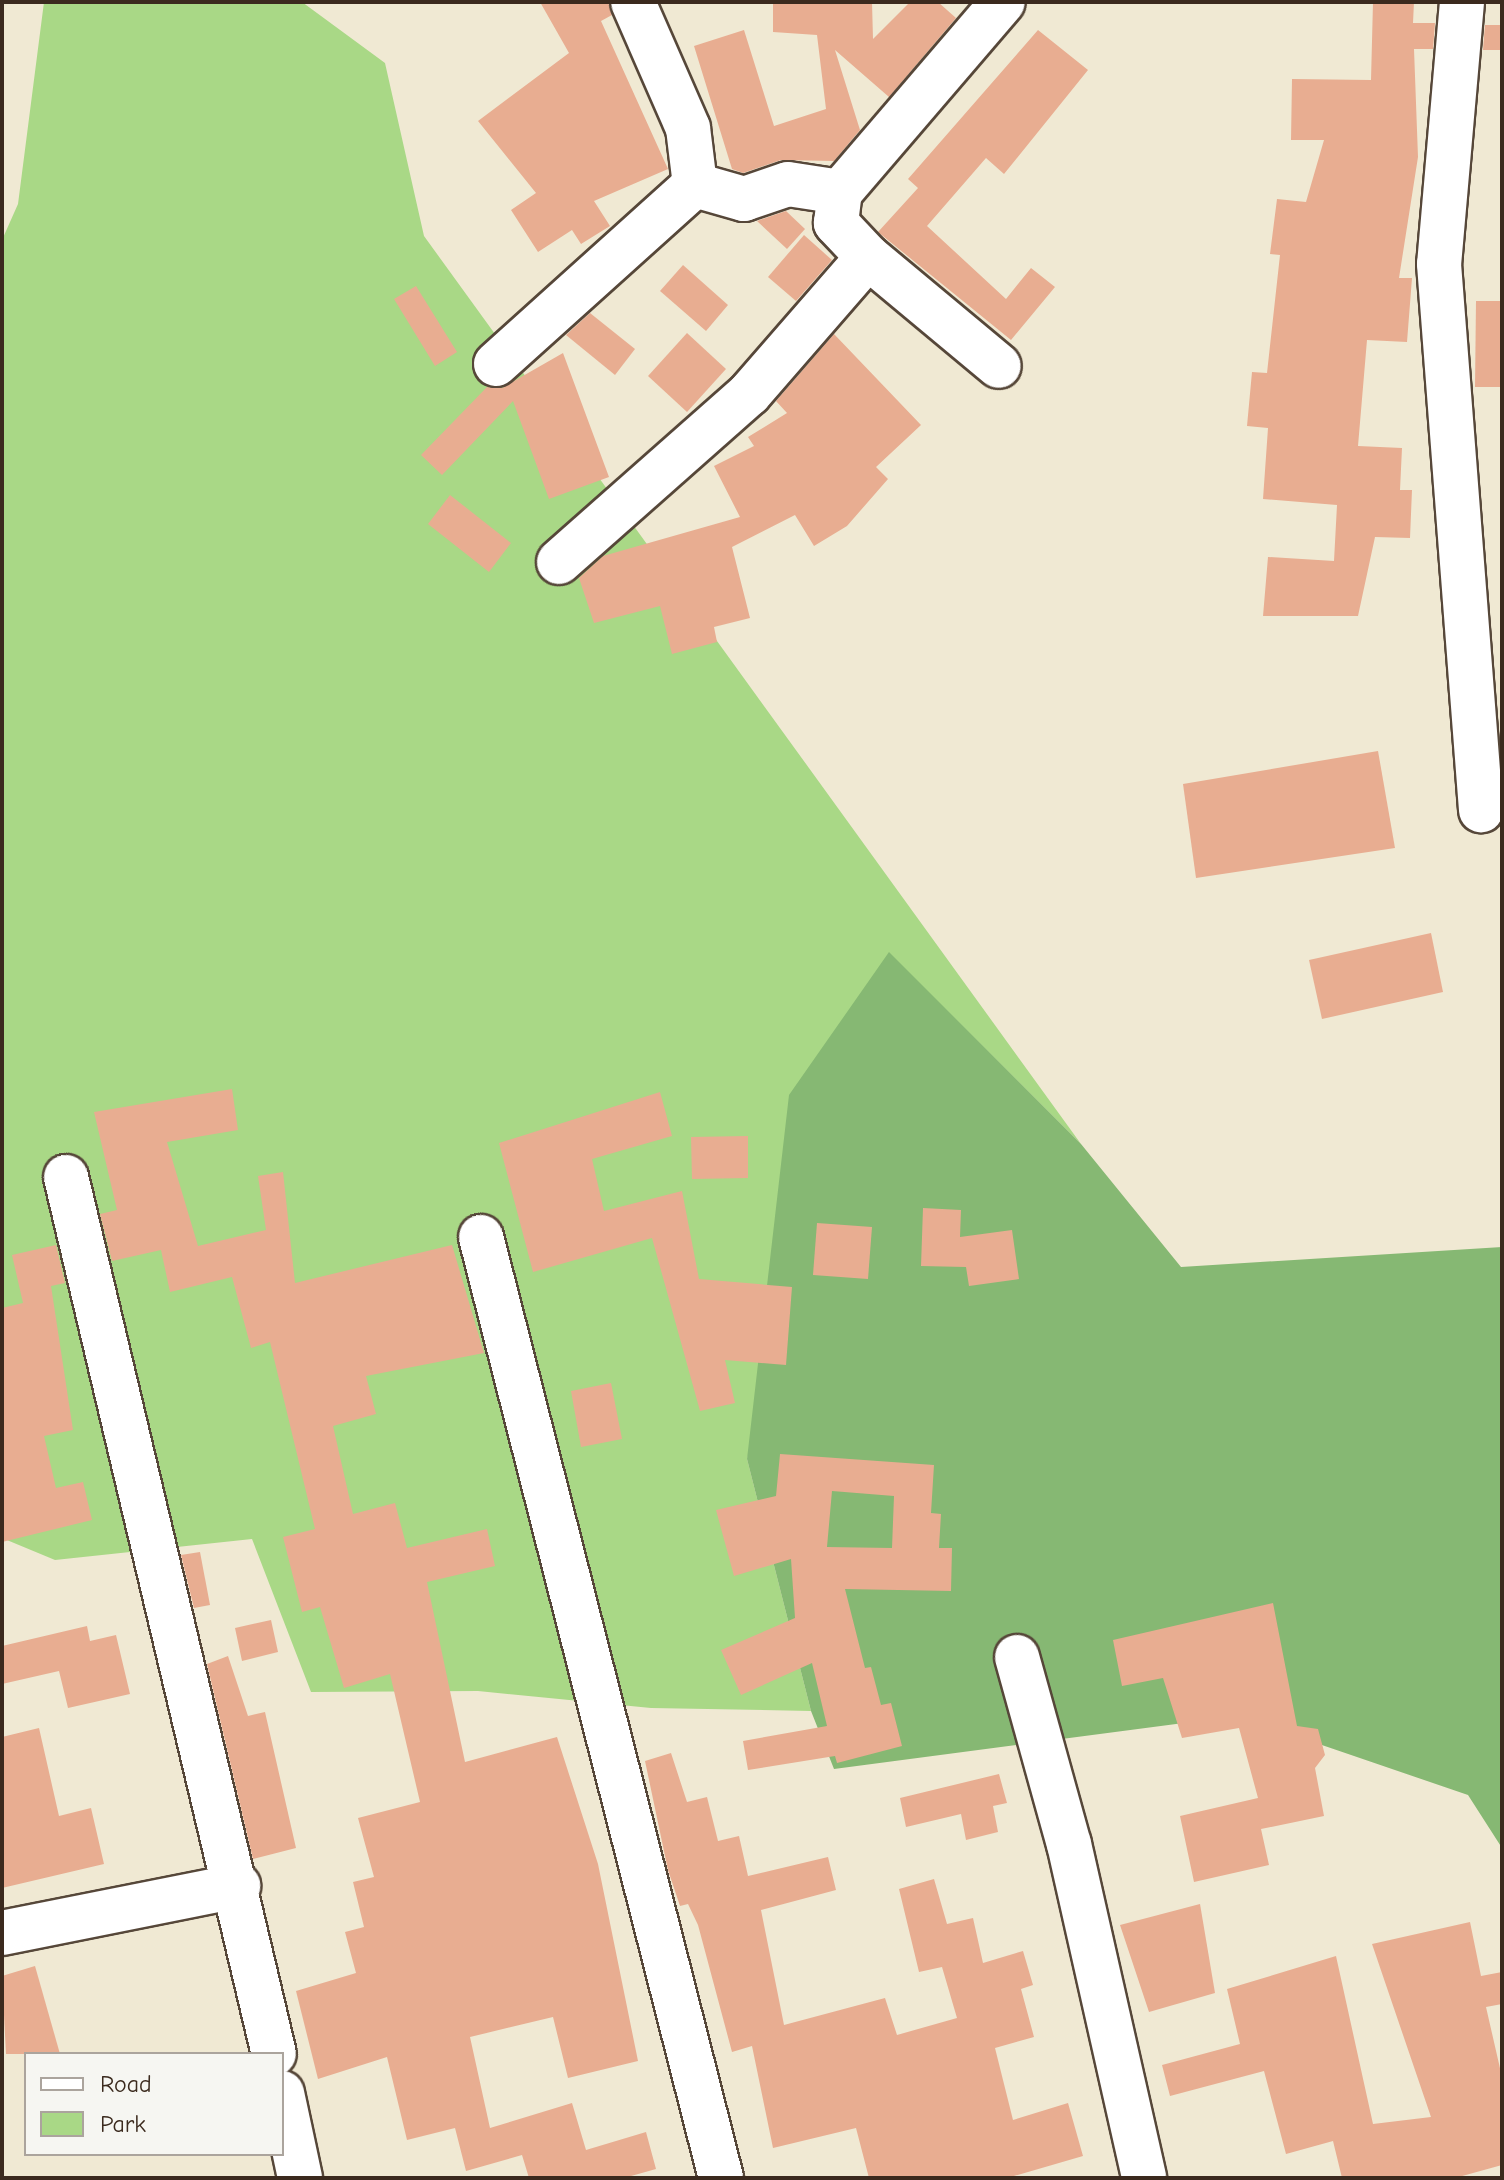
<!DOCTYPE html>
<html>
<head>
<meta charset="utf-8">
<style>
	body { margin:0 }
	#map { position:relative; width:1504px; height:2180px; overflow:hidden; background:#f0e9d3; font-family:"Comic Neue",sans-serif }
	div>[style] { position:absolute }
	.green>* { inset:0; background:#a9d886 }
	.forest>* { inset:0; background:#86b873 }
	.building>* { inset:0; background:#e8ad91 }
	.roads { filter:drop-shadow(2px 0 #564739) drop-shadow(-2px 0 #564739) drop-shadow(0 2px #564739) drop-shadow(0 -2px #564739) }
	.minor>* { height:44px; margin:-22px; padding:0 22px; transform-origin:22px; border-radius:22px; background:#fff }
	span { translate:-50% -50%; white-space:nowrap; text-align:center; line-height:1.15; -webkit-text-stroke:7px #f6f6f2; paint-order:stroke }
	.frame { position:absolute; inset:0; border:4px solid #3b2a1e; pointer-events:none }
	.legend { position:absolute; left:24px; top:2052px; width:260px; height:104px; box-sizing:border-box; background:#f6f6f2; border:2px solid #aba49d; margin:0; padding:10px 14px; list-style:none; font-size:24px; color:#3b2a1e }
	.legend li { display:flex; align-items:center; gap:16px; height:40px }
	.legend b { width:40px; border:2px solid #aba49d }
</style>
</head>
<body>
<div id="map">
	<div class="green">
		<div style="clip-path:polygon(44px 2px,302px 2px,385px 63px,424px 236px,1081px 1144px,889px 953px,747px 1459px,811px 1711px,651px 1708px,478px 1691px,311px 1692px,252px 1539px,55px 1560px,2px 1538px,2px 240px,18px 204px)"></div>
	</div>
	<div class="forest">
		<div style="clip-path:polygon(889px 952px,1081px 1144px,1181px 1267px,1502px 1247px,1502px 1848px,1468px 1795px,1237px 1716px,834px 1769px,811px 1711px,747px 1459px,789px 1095px)"></div>
	</div>
	<div class="building">
		<div style="clip-path:polygon(540px 2px,608px 2px,612px 15px,601px 21px,668px 169px,594px 201px,610px 226px,581px 244px,572px 230px,538px 252px,511px 210px,536px 193px,478px 121px,569px 53px)"></div>
		<div style="clip-path:polygon(773px 2px,872px 2px,873px 39px,910px 2px,938px 2px,956px 18px,889px 97px,835px 50px,860px 130px,834px 161px,781px 160px,743px 173px,732px 169px,694px 46px,744px 30px,774px 126px,826px 109px,817px 35px,773px 32px)"></div>
		<div style="clip-path:polygon(1373px 2px,1414px 2px,1413px 23px,1435px 23px,1433px 49px,1414px 49px,1418px 157px,1399px 278px,1412px 278px,1407px 342px,1367px 340px,1358px 446px,1402px 448px,1400px 490px,1412px 490px,1410px 538px,1375px 537px,1358px 616px,1263px 616px,1268px 557px,1334px 561px,1337px 505px,1263px 499px,1268px 428px,1247px 426px,1252px 372px,1267px 373px,1280px 255px,1270px 254px,1277px 199px,1306px 202px,1324px 140px,1291px 140px,1292px 79px,1371px 80px)"></div>
		<div style="clip-path:polygon(1485px 25px,1502px 25px,1502px 50px,1483px 50px)"></div>
		<div style="clip-path:polygon(1038px 30px,1088px 70px,1004px 174px,986px 158px,927px 226px,1006px 299px,1031px 268px,1055px 287px,1011px 340px,878px 232px,918px 188px,908px 179px)"></div>
		<div style="clip-path:polygon(786px 211px,805px 229px,787px 249px,757px 221px)"></div>
		<div style="clip-path:polygon(804px 235px,832px 260px,796px 301px,768px 277px)"></div>
		<div style="clip-path:polygon(683px 265px,728px 305px,706px 331px,660px 291px)"></div>
		<div style="clip-path:polygon(416px 286px,457px 352px,435px 366px,394px 299px)"></div>
		<div style="clip-path:polygon(1476px 301px,1502px 301px,1502px 387px,1475px 387px)"></div>
		<div style="clip-path:polygon(590px 313px,635px 349px,615px 375px,566px 335px)"></div>
		<div style="clip-path:polygon(687px 333px,726px 369px,687px 412px,648px 376px)"></div>
		<div style="clip-path:polygon(834px 334px,921px 425px,876px 467px,888px 479px,847px 526px,814px 546px,795px 515px,732px 547px,750px 618px,714px 627px,717px 642px,672px 654px,660px 606px,594px 623px,579px 578px,603px 556px,740px 517px,714px 466px,754px 446px,748px 437px,787px 413px,776px 401px)"></div>
		<div style="clip-path:polygon(563px 353px,609px 477px,549px 499px,513px 401px,442px 475px,421px 455px,487px 387px,502px 388px)"></div>
		<div style="clip-path:polygon(450px 495px,511px 543px,489px 572px,428px 524px)"></div>
		<div style="clip-path:polygon(1378px 751px,1395px 848px,1196px 878px,1183px 784px)"></div>
		<div style="clip-path:polygon(1431px 933px,1443px 992px,1322px 1019px,1309px 960px)"></div>
		<div style="clip-path:polygon(232px 1089px,238px 1130px,167px 1142px,198px 1246px,266px 1230px,258px 1176px,283px 1172px,295px 1283px,452px 1245px,484px 1353px,366px 1376px,376px 1414px,333px 1426px,353px 1514px,395px 1503px,407px 1548px,487px 1529px,495px 1566px,427px 1582px,465px 1762px,557px 1737px,598px 1864px,638px 2061px,568px 2078px,553px 2017px,470px 2037px,490px 2128px,572px 2103px,586px 2150px,646px 2132px,656px 2169px,624px 2178px,529px 2178px,522px 2155px,466px 2171px,455px 2128px,407px 2140px,387px 2057px,318px 2079px,296px 1991px,356px 1973px,345px 1932px,364px 1927px,353px 1882px,374px 1877px,358px 1818px,420px 1802px,390px 1674px,344px 1688px,320px 1607px,302px 1612px,283px 1537px,315px 1529px,270px 1342px,251px 1348px,232px 1277px,170px 1292px,161px 1250px,112px 1261px,100px 1214px,117px 1210px,94px 1112px)"></div>
		<div style="clip-path:polygon(660px 1092px,672px 1136px,592px 1159px,604px 1211px,682px 1191px,699px 1279px,792px 1287px,786px 1365px,725px 1360px,735px 1403px,700px 1411px,652px 1238px,533px 1272px,499px 1143px)"></div>
		<div style="clip-path:polygon(748px 1136px,748px 1178px,692px 1179px,691px 1137px)"></div>
		<div style="clip-path:polygon(923px 1208px,961px 1210px,960px 1237px,1012px 1230px,1019px 1279px,969px 1286px,966px 1267px,921px 1266px)"></div>
		<div style="clip-path:polygon(817px 1223px,872px 1227px,868px 1279px,813px 1275px)"></div>
		<div style="clip-path:polygon(56px 1245px,65px 1283px,51px 1286px,73px 1430px,44px 1436px,56px 1488px,83px 1482px,92px 1520px,2px 1542px,2px 1308px,23px 1303px,12px 1255px)"></div>
		<div style="clip-path:polygon(611px 1383px,622px 1439px,581px 1447px,571px 1391px)"></div>
		<div style="clip-path:polygon(evenodd,780px 1454px,934px 1465px,931px 1513px,941px 1514px,939px 1548px,952px 1548px,951px 1591px,845px 1589px,865px 1668px,871px 1667px,881px 1705px,891px 1703px,902px 1746px,837px 1763px,835px 1756px,748px 1770px,743px 1741px,827px 1726px,812px 1663px,741px 1695px,721px 1650px,795px 1618px,791px 1559px,734px 1576px,716px 1510px,776px 1496px,780px 1454px,832px 1491px,894px 1496px,892px 1548px,827px 1547px,832px 1491px)"></div>
		<div style="clip-path:polygon(200px 1552px,210px 1605px,194px 1608px,181px 1555px)"></div>
		<div style="clip-path:polygon(1273px 1603px,1297px 1726px,1318px 1729px,1325px 1755px,1315px 1768px,1324px 1816px,1261px 1829px,1269px 1865px,1194px 1882px,1180px 1816px,1258px 1798px,1239px 1728px,1182px 1738px,1163px 1678px,1122px 1686px,1113px 1640px)"></div>
		<div style="clip-path:polygon(271px 1620px,278px 1652px,242px 1661px,235px 1628px)"></div>
		<div style="clip-path:polygon(87px 1626px,90px 1641px,116px 1635px,130px 1694px,68px 1708px,59px 1671px,2px 1684px,2px 1646px)"></div>
		<div style="clip-path:polygon(228px 1656px,248px 1716px,265px 1712px,296px 1848px,253px 1859px,207px 1664px)"></div>
		<div style="clip-path:polygon(39px 1728px,59px 1816px,91px 1808px,104px 1864px,2px 1888px,2px 1737px)"></div>
		<div style="clip-path:polygon(671px 1753px,687px 1802px,707px 1797px,718px 1841px,739px 1836px,748px 1876px,828px 1857px,836px 1890px,761px 1910px,784px 2025px,885px 1998px,897px 2035px,957px 2018px,942px 1967px,919px 1972px,899px 1889px,934px 1879px,947px 1924px,973px 1918px,983px 1963px,1023px 1951px,1033px 1985px,1021px 1989px,1034px 2037px,995px 2048px,1013px 2120px,1068px 2103px,1083px 2156px,1007px 2178px,869px 2178px,856px 2128px,773px 2148px,752px 2046px,732px 2052px,698px 1925px,688px 1904px,680px 1906px,668px 1870px,645px 1761px)"></div>
		<div style="clip-path:polygon(999px 1774px,1007px 1803px,993px 1806px,998px 1832px,966px 1840px,961px 1814px,906px 1827px,900px 1798px)"></div>
		<div style="clip-path:polygon(1200px 1904px,1215px 1993px,1149px 2012px,1120px 1925px)"></div>
		<div style="clip-path:polygon(1470px 1922px,1481px 1976px,1502px 1972px,1502px 2004px,1486px 2007px,1502px 2077px,1502px 2165px,1455px 2178px,1342px 2178px,1333px 2141px,1286px 2154px,1264px 2071px,1170px 2096px,1162px 2065px,1240px 2044px,1227px 1989px,1336px 1956px,1373px 2124px,1431px 2117px,1372px 1944px)"></div>
		<div style="clip-path:polygon(35px 1966px,60px 2054px,6px 2054px,2px 1976px)"></div>
	</div>
	<div class="roads">
		<div class="minor">
			<div style="left:1462px;top:2px;width:263px;rotate:95deg"></div>
			<div style="left:1439px;top:264px;width:548px;rotate:85.6deg"></div>
			<div style="left:695px;top:185px;width:51px;rotate:15.9deg"></div>
			<div style="left:744px;top:199px;width:46px;rotate:-18.8deg"></div>
			<div style="left:788px;top:184px;width:53px;rotate:8.7deg"></div>
			<div style="left:868px;top:257px;width:170px;rotate:39.8deg"></div>
			<div style="left:496px;top:364px;width:268px;rotate:-42deg"></div>
			<div style="left:695px;top:185px;width:57px;rotate:-97deg"></div>
			<div style="left:688px;top:128px;width:137px;rotate:-113.6deg"></div>
			<div style="left:559px;top:562px;width:254px;rotate:-41.5deg"></div>
			<div style="left:749px;top:394px;width:181px;rotate:-49deg"></div>
			<div style="left:868px;top:257px;width:47px;rotate:-133.3deg"></div>
			<div style="left:836px;top:223px;width:31px;rotate:-83deg"></div>
			<div style="left:840px;top:192px;width:250px;rotate:-49.4deg"></div>
			<div style="left:66px;top:1177px;width:901px;rotate:76.66deg"></div>
			<div style="left:481px;top:1237px;width:971px;rotate:75.69deg"></div>
			<div style="left:1017px;top:1657px;width:194px;rotate:74.5deg"></div>
			<div style="left:1069px;top:1844px;width:342px;rotate:77.3deg"></div>
			<div style="left:2px;top:1933px;width:241px;rotate:-11.3deg"></div>
			<div style="left:282px;top:2093px;width:87px;rotate:78deg"></div>
		</div>
	</div>
	<div class="frame"></div>
	<ul class="legend">
	<li><b style="height:10px;background:#fff"></b>Road</li>
	<li><b style="height:22px;background:#a9d886"></b>Park</li>
	</ul>
</div>
</body>
</html>
